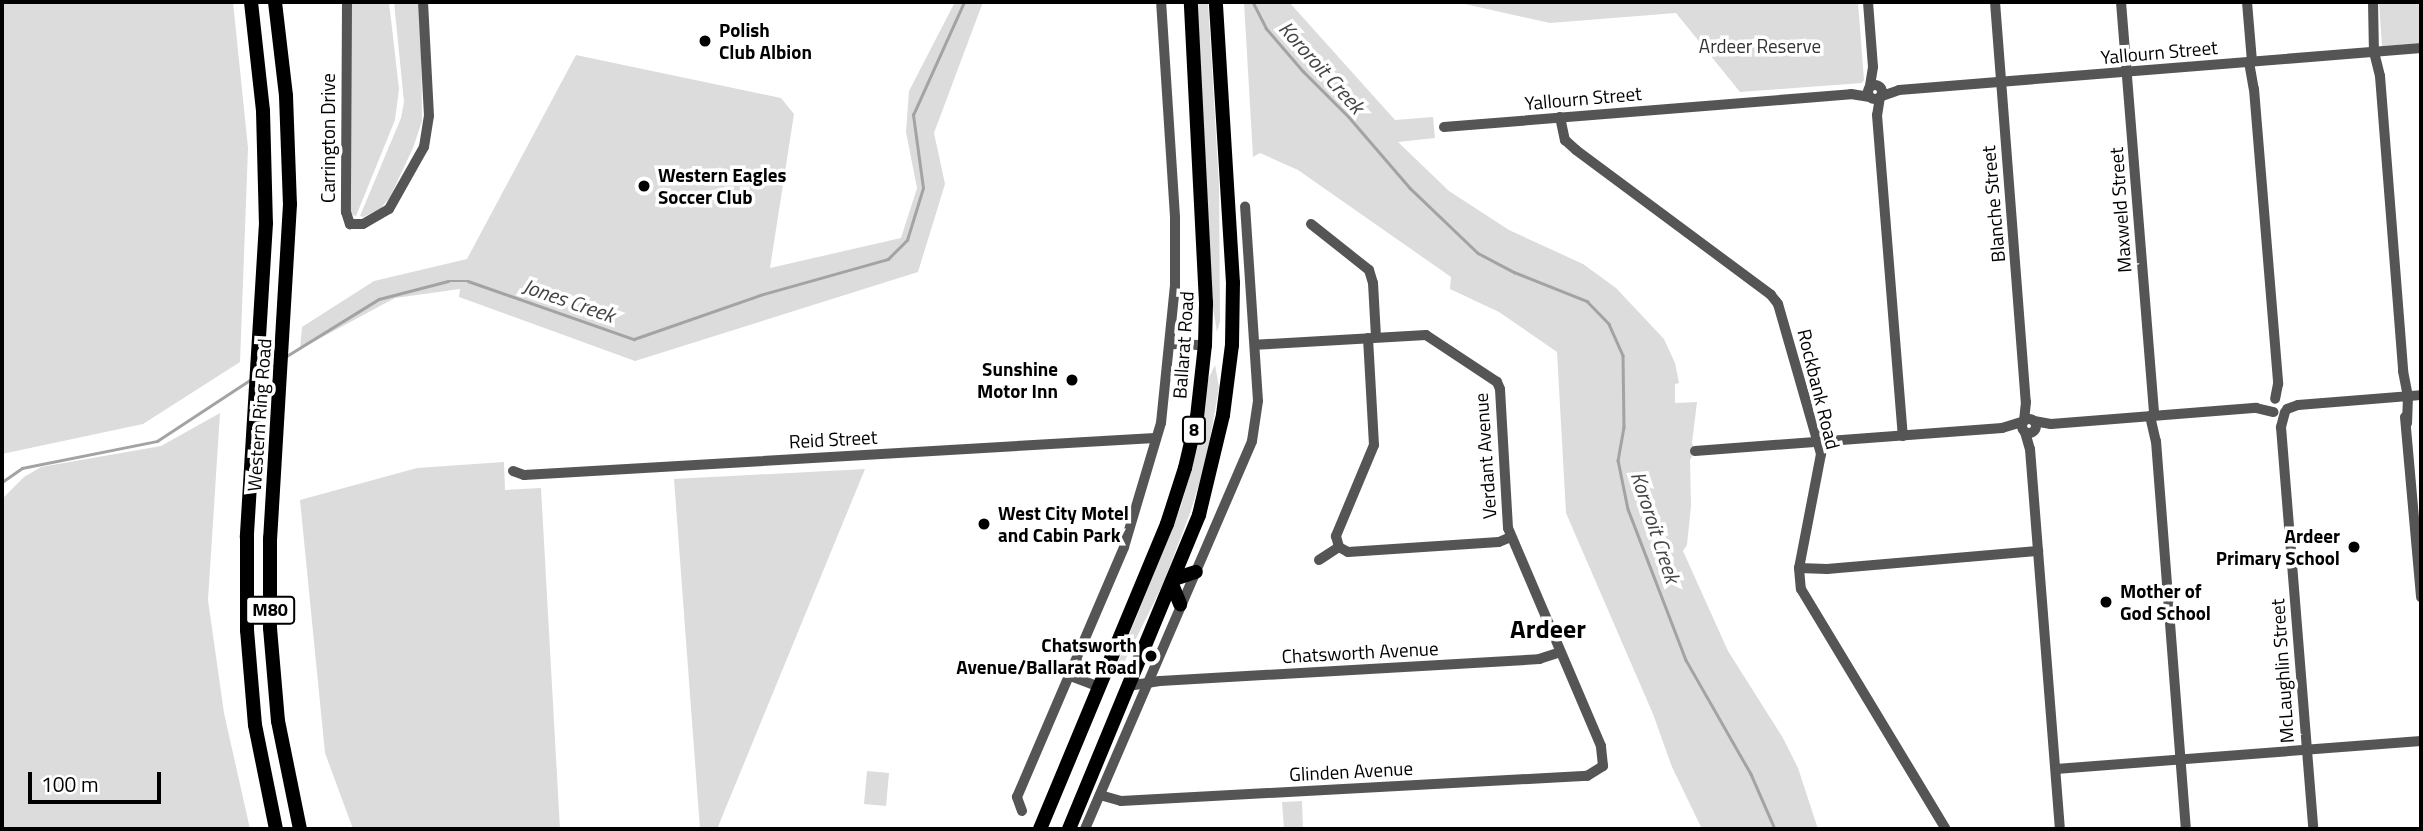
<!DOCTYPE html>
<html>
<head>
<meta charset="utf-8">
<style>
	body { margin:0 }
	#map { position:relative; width:2423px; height:831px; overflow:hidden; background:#fff; font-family:"Titillium Web",sans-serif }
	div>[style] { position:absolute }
	.green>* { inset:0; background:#dcdcdc }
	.stream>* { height:2.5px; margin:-1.25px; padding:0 1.25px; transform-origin:1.25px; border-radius:1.25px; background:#a3a3a3 }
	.minor>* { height:10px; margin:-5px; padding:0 5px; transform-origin:5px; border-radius:5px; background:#555 }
	.minor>.ring { margin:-5px; padding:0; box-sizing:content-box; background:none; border:10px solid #555; border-radius:50% }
	.highway>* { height:14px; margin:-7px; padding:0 7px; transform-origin:7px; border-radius:7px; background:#000 }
	.dots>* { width:19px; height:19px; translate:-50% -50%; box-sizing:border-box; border:4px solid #fff; border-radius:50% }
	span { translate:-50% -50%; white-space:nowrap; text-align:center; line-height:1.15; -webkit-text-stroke:7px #fff; paint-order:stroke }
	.shield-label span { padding:2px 5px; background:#fff; border:2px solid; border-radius:5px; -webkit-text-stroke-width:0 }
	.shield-label { font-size:18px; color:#000; font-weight:700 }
	.poi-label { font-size:19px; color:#000; font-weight:700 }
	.left { translate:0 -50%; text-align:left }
	.right { translate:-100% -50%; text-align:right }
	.park-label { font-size:19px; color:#333 }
	.street-label { font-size:19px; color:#000 }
	.water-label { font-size:21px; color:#444; font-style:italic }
	.district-label { font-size:26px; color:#000; font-weight:700 }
	.frame { position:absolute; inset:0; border:4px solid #000; pointer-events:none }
	.scale { position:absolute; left:28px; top:772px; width:133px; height:32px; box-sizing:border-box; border:4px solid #000; border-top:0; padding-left:9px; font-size:21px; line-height:24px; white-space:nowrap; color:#000; -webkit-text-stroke:5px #fff; paint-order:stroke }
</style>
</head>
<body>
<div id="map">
	<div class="green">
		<div style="clip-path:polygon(2px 2px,233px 2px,248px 148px,240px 362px,143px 424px,2px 454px)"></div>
		<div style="clip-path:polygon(347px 2px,389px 2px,399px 89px,395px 120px,356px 216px,350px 214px)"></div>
		<div style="clip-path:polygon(394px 2px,418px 2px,421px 22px,422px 121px,413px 148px,390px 197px,380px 209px,363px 217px,360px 216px,401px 118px,404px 102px)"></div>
		<div style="clip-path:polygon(955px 2px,983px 2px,934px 133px,945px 184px,918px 272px,635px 361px,459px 297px,460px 289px,395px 298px,300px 349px,302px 327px,374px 281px,467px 259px,576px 55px,781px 98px,794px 114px,770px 268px,901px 238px,917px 188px,906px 132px,909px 91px)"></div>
		<div style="clip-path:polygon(1197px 2px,1208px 2px,1219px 185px,1220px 321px,1217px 332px,1213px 308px)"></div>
		<div style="clip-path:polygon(1244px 2px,1289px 2px,1395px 120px,1433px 117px,1435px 138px,1398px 142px,1449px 191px,1509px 230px,1583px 264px,1616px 288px,1664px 339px,1675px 363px,1679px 383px,1675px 384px,1675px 403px,1697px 402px,1692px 443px,1695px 451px,1690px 460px,1691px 506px,1687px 545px,1683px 551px,1728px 651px,1783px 738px,1798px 768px,1818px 829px,1701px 827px,1672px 767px,1653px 714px,1566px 513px,1557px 352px,1499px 312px,1450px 289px,1451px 277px,1298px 170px,1260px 153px,1253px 157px)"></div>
		<div style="clip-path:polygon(1456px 2px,1858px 2px,1864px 80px,1862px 83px,1740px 92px,1676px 13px,1550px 23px)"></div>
		<div style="clip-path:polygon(2379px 2px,2421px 2px,2421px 43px,2382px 46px)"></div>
		<div style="clip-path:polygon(1215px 365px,1219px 387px,1215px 411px,1205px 465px,1190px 513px,1163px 584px,1122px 667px,1115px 670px,1181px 506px,1201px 435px,1207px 382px)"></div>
		<div style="clip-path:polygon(220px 413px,208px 600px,224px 713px,250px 829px,2px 829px,2px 499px,24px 477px,41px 467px,161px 446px)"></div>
		<div style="clip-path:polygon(504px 462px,505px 490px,541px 488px,560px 829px,353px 829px,325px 753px,300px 500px,417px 468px)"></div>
		<div style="clip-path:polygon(865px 469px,717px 829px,700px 829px,674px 479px)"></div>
		<div style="clip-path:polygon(867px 771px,889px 773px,886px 806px,864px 804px)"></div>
		<div style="clip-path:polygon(1302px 801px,1303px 829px,1284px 829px,1282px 802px)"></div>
	</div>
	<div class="stream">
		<div style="left:1253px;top:2px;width:29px;rotate:63deg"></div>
		<div style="left:1266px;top:28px;width:57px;rotate:49.3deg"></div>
		<div style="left:1303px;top:71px;width:65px;rotate:45deg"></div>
		<div style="left:1349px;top:117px;width:94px;rotate:49.3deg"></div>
		<div style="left:1410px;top:188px;width:94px;rotate:43.7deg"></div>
		<div style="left:1478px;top:253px;width:41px;rotate:27.8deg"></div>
		<div style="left:1514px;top:272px;width:79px;rotate:21.7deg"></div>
		<div style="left:1587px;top:301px;width:32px;rotate:46deg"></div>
		<div style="left:1609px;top:324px;width:34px;rotate:66deg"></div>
		<div style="left:1623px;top:355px;width:72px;rotate:89.2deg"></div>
		<div style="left:1624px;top:427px;width:34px;rotate:100deg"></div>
		<div style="left:1618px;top:460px;width:50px;rotate:78.5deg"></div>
		<div style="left:1628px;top:509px;width:162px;rotate:69deg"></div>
		<div style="left:1686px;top:660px;width:131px;rotate:60.3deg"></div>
		<div style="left:1751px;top:774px;width:60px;rotate:66.4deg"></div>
		<div style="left:285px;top:357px;width:110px;rotate:-31.7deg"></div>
		<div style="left:379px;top:299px;width:71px;rotate:-14.6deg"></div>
		<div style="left:448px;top:281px;width:20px"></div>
		<div style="left:468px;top:281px;width:176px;rotate:19.3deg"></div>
		<div style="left:634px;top:339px;width:133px;rotate:-19.2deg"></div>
		<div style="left:760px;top:295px;width:133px;rotate:-15.7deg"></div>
		<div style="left:888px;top:259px;width:27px;rotate:-45deg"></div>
		<div style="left:907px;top:240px;width:54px;rotate:-72.9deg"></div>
		<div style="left:923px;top:188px;width:74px;rotate:-97.8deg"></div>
		<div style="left:913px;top:115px;width:124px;rotate:-65.7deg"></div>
		<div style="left:262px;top:372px;width:14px;rotate:-34deg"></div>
		<div style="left:2px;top:482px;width:24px;rotate:-35deg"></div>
		<div style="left:22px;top:468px;width:138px;rotate:-11.3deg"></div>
		<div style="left:157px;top:441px;width:111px;rotate:-33.3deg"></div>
	</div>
	<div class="minor">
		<div style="left:347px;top:2px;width:210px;rotate:90.3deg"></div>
		<div style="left:346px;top:212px;width:13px;rotate:72deg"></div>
		<div style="left:350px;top:224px;width:13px"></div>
		<div style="left:363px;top:224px;width:30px;rotate:-30deg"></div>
		<div style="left:389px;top:209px;width:71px;rotate:-60.6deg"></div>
		<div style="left:424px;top:147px;width:31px;rotate:-81deg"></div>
		<div style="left:429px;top:116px;width:114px;rotate:-93deg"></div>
		<div style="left:1868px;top:2px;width:65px;rotate:85.6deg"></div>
		<div style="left:1873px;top:67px;width:20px;rotate:99deg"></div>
		<div style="left:1995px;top:2px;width:401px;rotate:85.6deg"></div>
		<div style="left:2026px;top:402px;width:19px;rotate:96deg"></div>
		<div style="left:2121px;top:2px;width:415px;rotate:85.4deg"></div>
		<div style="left:2247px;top:2px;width:60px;rotate:85.2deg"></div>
		<div style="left:2373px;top:2px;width:50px;rotate:88.9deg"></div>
		<div style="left:2374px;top:52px;width:25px;rotate:76deg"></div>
		<div style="left:2380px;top:76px;width:296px;rotate:85.5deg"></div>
		<div style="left:2403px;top:371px;width:25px;rotate:79deg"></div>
		<div style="left:2408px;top:396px;width:27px;rotate:92deg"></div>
		<div style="left:2249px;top:62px;width:27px;rotate:80deg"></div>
		<div style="left:2254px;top:89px;width:296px;rotate:85.3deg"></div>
		<div style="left:2278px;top:384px;width:15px;rotate:101deg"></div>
		<div class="ring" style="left:1868px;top:85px;width:4px;height:4px"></div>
		<div style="left:1882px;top:96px;width:18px;rotate:-19deg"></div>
		<div style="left:1899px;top:90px;width:524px;rotate:-4.6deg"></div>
		<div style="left:1880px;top:97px;width:18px;rotate:99deg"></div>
		<div style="left:1877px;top:115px;width:322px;rotate:85.4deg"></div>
		<div style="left:1560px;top:117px;width:24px;rotate:78deg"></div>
		<div style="left:1565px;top:140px;width:15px;rotate:42deg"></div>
		<div style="left:1576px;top:150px;width:243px;rotate:36.6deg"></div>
		<div style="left:1771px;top:295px;width:11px;rotate:52deg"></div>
		<div style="left:1778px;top:304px;width:156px;rotate:74deg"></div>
		<div style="left:1821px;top:454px;width:116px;rotate:100.9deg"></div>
		<div style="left:1799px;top:568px;width:21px;rotate:85deg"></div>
		<div style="left:1801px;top:589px;width:280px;rotate:58.9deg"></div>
		<div style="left:1444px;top:127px;width:408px;rotate:-4.6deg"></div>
		<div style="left:1851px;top:94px;width:19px;rotate:9deg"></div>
		<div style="left:1311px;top:224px;width:74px;rotate:38.4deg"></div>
		<div style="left:1369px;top:270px;width:14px;rotate:73deg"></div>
		<div style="left:1373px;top:283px;width:54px;rotate:86.8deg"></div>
		<div style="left:1368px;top:338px;width:107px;rotate:86.8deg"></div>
		<div style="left:1374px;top:445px;width:99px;rotate:112.7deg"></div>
		<div style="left:1336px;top:536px;width:11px;rotate:75deg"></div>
		<div style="left:1339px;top:547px;width:10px;rotate:29deg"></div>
		<div style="left:1348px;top:552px;width:151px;rotate:-3.8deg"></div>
		<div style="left:1499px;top:542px;width:13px;rotate:-23deg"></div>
		<div style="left:1170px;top:344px;width:35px;rotate:2deg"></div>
		<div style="left:2287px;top:409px;width:12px;rotate:-20deg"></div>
		<div style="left:2298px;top:405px;width:123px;rotate:-4.6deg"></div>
		<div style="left:2285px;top:412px;width:16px;rotate:105deg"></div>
		<div style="left:2281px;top:427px;width:403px;rotate:85.4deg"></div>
		<div style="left:2150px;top:416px;width:26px;rotate:77deg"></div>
		<div style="left:2156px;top:441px;width:389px;rotate:85.6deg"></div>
		<div style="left:2405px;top:417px;width:181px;rotate:84.9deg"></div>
		<div class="ring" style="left:2022px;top:419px;width:4px;height:4px"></div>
		<div style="left:2034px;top:421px;width:17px;rotate:10deg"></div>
		<div style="left:2051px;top:424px;width:206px;rotate:-4.5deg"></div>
		<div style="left:2256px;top:408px;width:18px;rotate:13deg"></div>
		<div style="left:2025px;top:432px;width:18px;rotate:74deg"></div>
		<div style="left:2030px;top:449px;width:381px;rotate:85.5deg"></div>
		<div style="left:1695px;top:451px;width:308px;rotate:-4.3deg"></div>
		<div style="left:2002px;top:428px;width:21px;rotate:-17deg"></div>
		<div style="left:513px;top:471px;width:12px;rotate:20deg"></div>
		<div style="left:524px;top:475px;width:632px;rotate:-3.36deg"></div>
		<div style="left:1319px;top:560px;width:24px;rotate:-33deg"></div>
		<div style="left:1799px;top:568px;width:28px;rotate:2deg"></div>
		<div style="left:1827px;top:569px;width:212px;rotate:-4.9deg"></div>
		<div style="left:1076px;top:663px;width:31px;rotate:17deg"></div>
		<div style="left:1068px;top:675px;width:34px;rotate:21deg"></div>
		<div style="left:1128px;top:686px;width:32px;rotate:-9deg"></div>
		<div style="left:1160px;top:681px;width:380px;rotate:-3.3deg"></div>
		<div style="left:1539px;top:659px;width:22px;rotate:-18deg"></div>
		<div style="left:2056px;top:769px;width:366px;rotate:-4.4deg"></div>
		<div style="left:1100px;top:795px;width:22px;rotate:16deg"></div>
		<div style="left:1121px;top:801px;width:467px;rotate:-3.1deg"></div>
		<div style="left:1587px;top:776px;width:19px;rotate:-32deg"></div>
		<div style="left:1603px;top:766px;width:20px;rotate:-96deg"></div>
		<div style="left:1601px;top:746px;width:237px;rotate:-113.1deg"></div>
		<div style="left:1508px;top:528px;width:139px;rotate:-93.3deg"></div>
		<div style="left:1500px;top:389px;width:8px;rotate:-113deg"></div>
		<div style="left:1497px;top:382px;width:85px;rotate:-146.5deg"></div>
		<div style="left:1426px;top:335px;width:171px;rotate:176.7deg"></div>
		<div style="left:1022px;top:811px;width:15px;rotate:-110deg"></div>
		<div style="left:1017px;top:797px;width:272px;rotate:-66.8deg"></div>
		<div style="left:1124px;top:547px;width:129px;rotate:-73.4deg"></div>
		<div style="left:1161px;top:423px;width:138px;rotate:-84.2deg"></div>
		<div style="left:1175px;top:286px;width:69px;rotate:-90deg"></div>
		<div style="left:1175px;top:217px;width:215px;rotate:-93.7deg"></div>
		<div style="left:1085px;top:829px;width:422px;rotate:-66.7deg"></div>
		<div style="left:1252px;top:441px;width:40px;rotate:-81.5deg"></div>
		<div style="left:1258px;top:401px;width:195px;rotate:-93.8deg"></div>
	</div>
	<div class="highway">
		<div style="left:251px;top:2px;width:110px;rotate:83.7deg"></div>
		<div style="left:263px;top:111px;width:112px;rotate:88.5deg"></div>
		<div style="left:266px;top:223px;width:315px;rotate:93.5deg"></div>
		<div style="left:247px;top:537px;width:93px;rotate:90deg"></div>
		<div style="left:247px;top:630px;width:95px;rotate:85.2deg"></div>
		<div style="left:255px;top:725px;width:106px;rotate:78.6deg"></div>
		<div style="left:275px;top:2px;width:95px;rotate:83.3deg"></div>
		<div style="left:286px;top:96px;width:108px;rotate:87.9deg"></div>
		<div style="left:290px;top:204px;width:335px;rotate:93.4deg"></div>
		<div style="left:270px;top:538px;width:90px;rotate:90deg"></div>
		<div style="left:270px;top:628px;width:93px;rotate:85.1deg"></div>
		<div style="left:278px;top:721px;width:110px;rotate:78.5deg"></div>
		<div style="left:1174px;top:579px;width:23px;rotate:-18deg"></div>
		<div style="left:1172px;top:584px;width:22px;rotate:68deg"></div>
		<div style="left:1040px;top:829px;width:330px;rotate:-67.4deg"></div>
		<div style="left:1167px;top:524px;width:59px;rotate:-72.2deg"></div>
		<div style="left:1185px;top:468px;width:52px;rotate:-76.8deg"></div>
		<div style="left:1197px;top:417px;width:72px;rotate:-83.7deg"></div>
		<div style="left:1205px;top:345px;width:42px;rotate:-88.6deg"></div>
		<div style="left:1206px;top:303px;width:301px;rotate:-92.9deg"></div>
		<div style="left:1069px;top:829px;width:340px;rotate:-67.5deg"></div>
		<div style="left:1199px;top:515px;width:103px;rotate:-76.5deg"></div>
		<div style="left:1223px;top:415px;width:71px;rotate:-82.7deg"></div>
		<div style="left:1232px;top:345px;width:62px;rotate:-89.1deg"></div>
		<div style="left:1233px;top:283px;width:282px;rotate:-93.5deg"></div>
	</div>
	<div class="dots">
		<div style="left:705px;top:41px;background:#000"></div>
		<div style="left:644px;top:186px;background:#000"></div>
		<div style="left:1072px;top:380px;background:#000"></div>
		<div style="left:984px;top:524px;background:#000"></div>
		<div style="left:2354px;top:547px;background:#000"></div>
		<div style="left:2106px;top:602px;background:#000"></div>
		<div style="left:1151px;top:656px;background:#000"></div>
	</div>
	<div class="shield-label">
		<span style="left:1194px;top:430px">8</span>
		<span style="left:270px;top:610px">M80</span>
	</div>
	<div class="poi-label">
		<span class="left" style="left:719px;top:41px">Polish<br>Club Albion</span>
		<span class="left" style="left:658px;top:186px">Western Eagles<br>Soccer Club</span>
		<span class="right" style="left:1058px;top:380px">Sunshine<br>Motor Inn</span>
		<span class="left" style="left:998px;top:524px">West City Motel<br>and Cabin Park</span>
		<span class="right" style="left:2340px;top:547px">Ardeer<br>Primary School</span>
		<span class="left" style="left:2120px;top:602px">Mother of<br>God School</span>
		<span class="right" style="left:1137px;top:656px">Chatsworth<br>Avenue/Ballarat Road</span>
	</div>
	<div class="park-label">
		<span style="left:1760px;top:46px">Ardeer Reserve</span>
	</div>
	<div class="street-label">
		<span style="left:2159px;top:52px;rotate:-5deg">Yallourn Street</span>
		<span style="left:1583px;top:98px;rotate:-5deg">Yallourn Street</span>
		<span style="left:328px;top:138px;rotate:-90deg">Carrington Drive</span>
		<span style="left:1993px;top:204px;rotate:-95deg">Blanche Street</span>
		<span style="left:2120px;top:210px;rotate:-94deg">Maxweld Street</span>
		<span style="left:1183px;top:345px;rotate:-86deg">Ballarat Road</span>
		<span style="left:1819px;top:389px;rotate:76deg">Rockbank Road</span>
		<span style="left:259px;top:415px;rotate:-86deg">Western Ring Road</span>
		<span style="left:833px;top:439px;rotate:-3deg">Reid Street</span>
		<span style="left:1485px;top:456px;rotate:-94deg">Verdant Avenue</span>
		<span style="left:1360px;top:652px;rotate:-3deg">Chatsworth Avenue</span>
		<span style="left:2282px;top:671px;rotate:-94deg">McLaughlin Street</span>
		<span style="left:1351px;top:771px;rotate:-3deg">Glinden Avenue</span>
	</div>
	<div class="water-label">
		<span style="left:1322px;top:67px;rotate:48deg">Kororoit Creek</span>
		<span style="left:569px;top:300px;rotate:19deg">Jones Creek</span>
		<span style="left:1656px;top:527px;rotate:72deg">Kororoit Creek</span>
	</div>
	<div class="district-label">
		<span style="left:1548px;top:629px">Ardeer</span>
	</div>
	<div class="frame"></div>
	<div class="scale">100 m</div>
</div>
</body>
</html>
